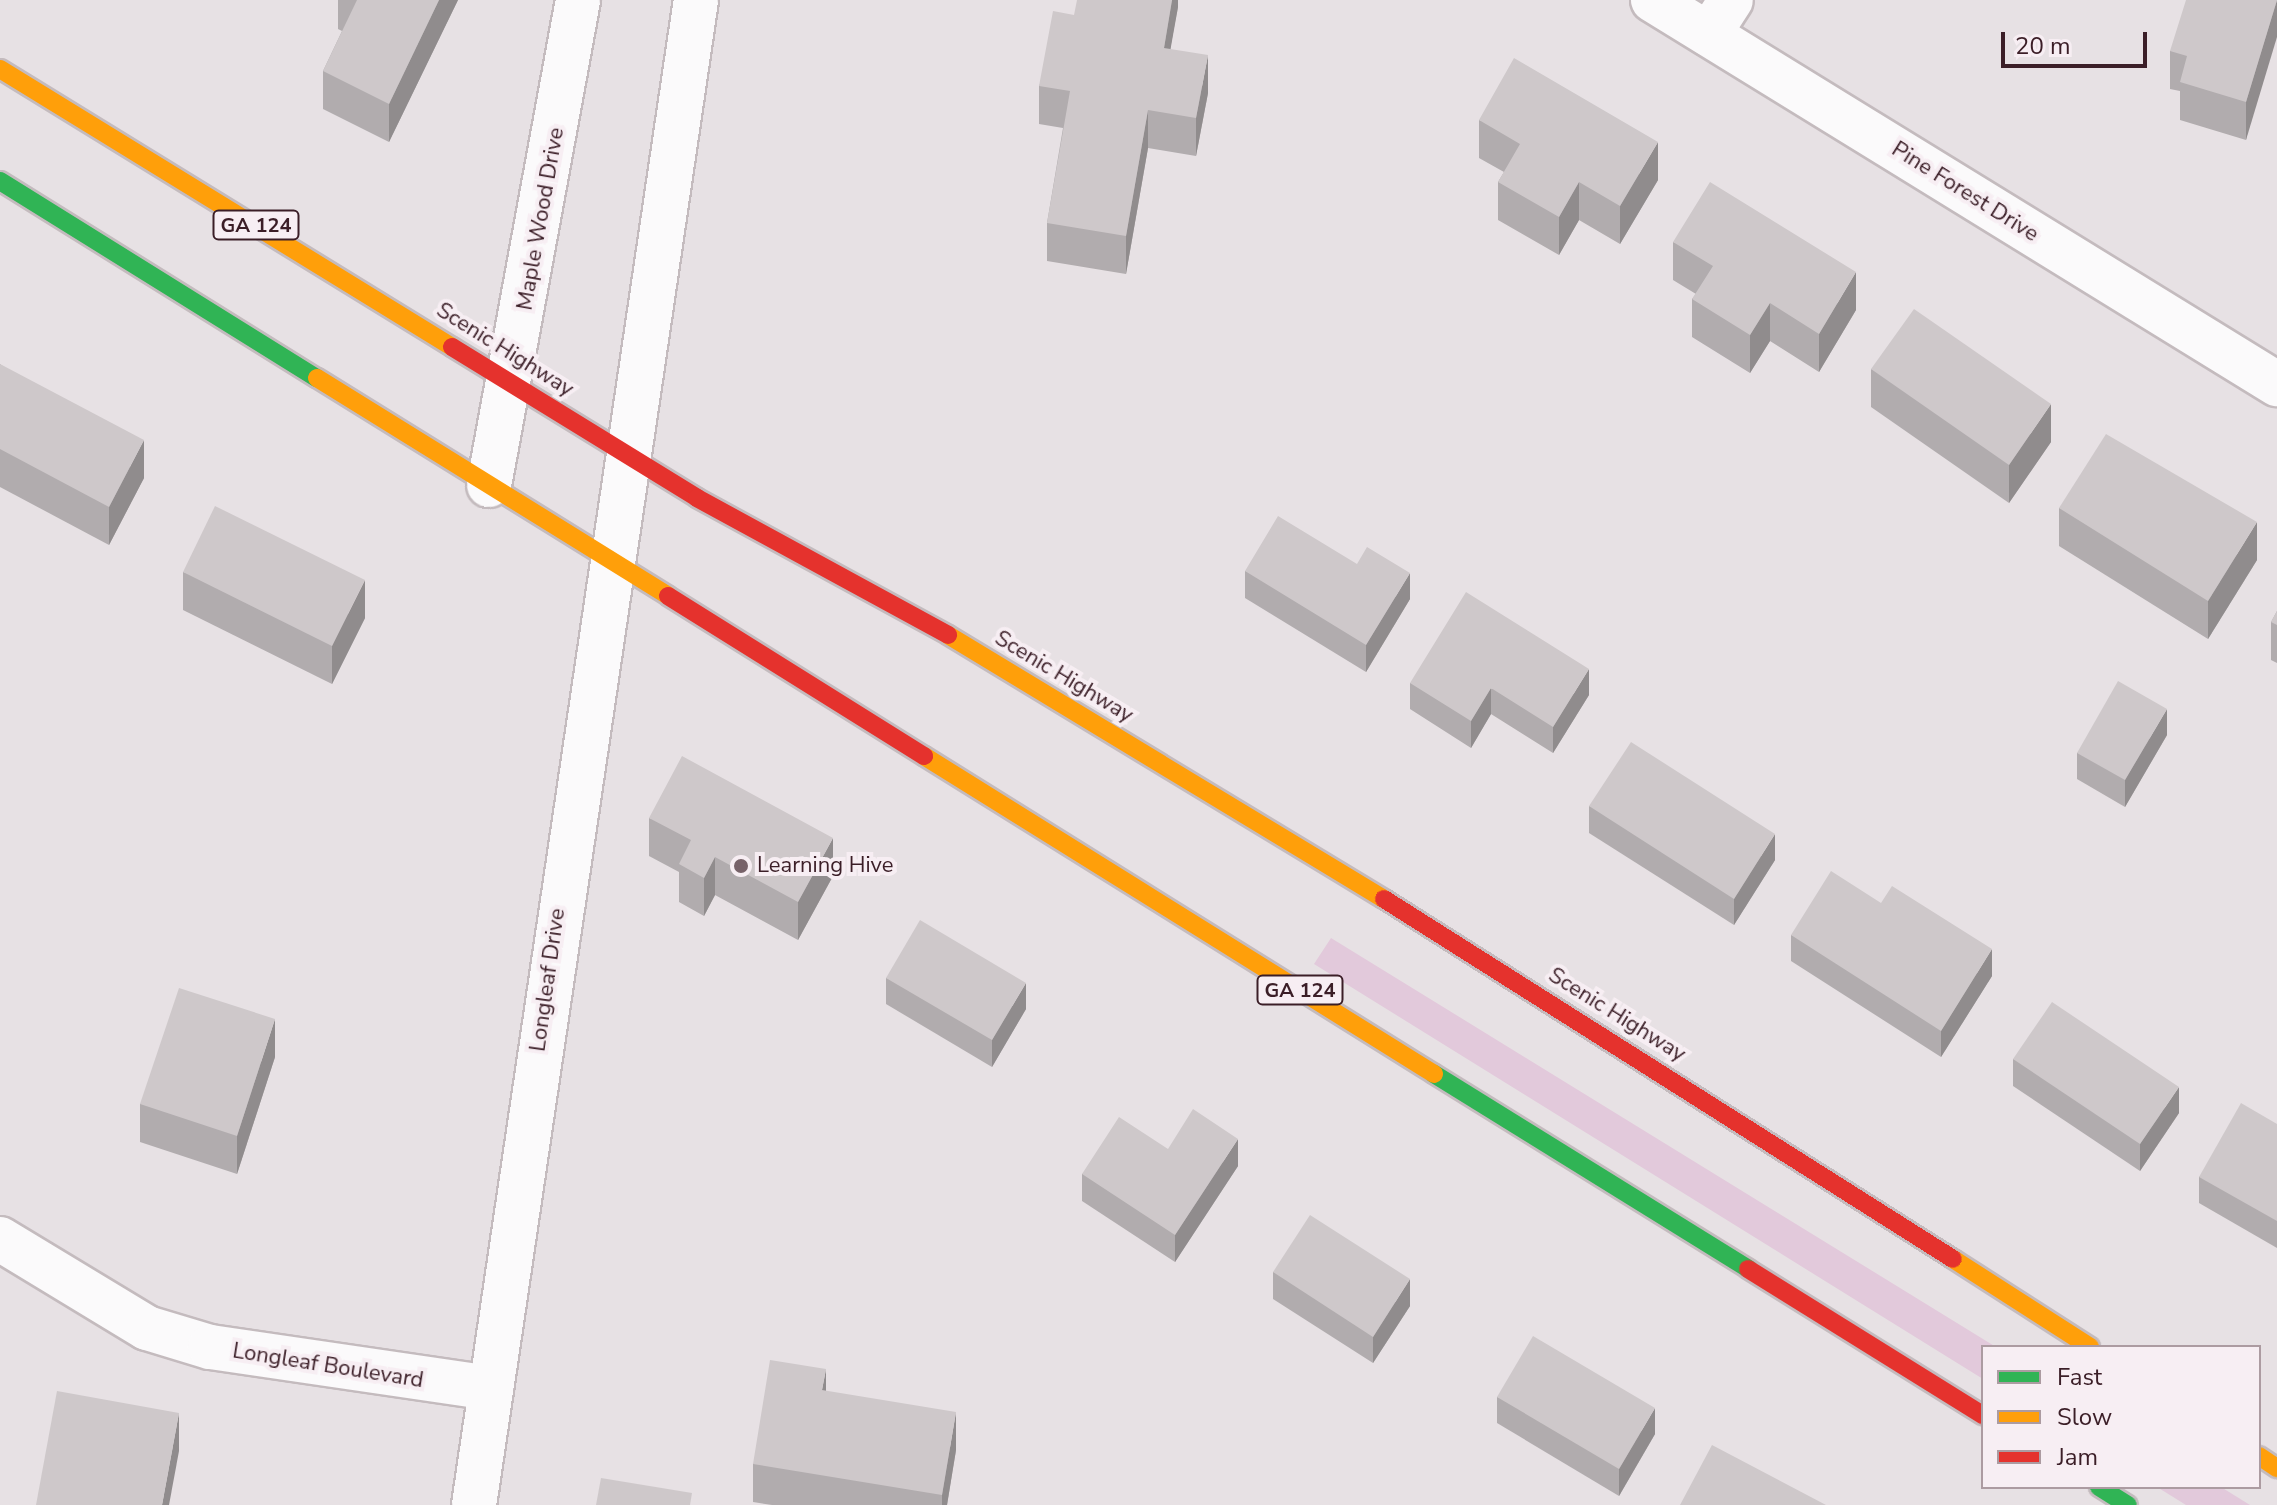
<!DOCTYPE html>
<html>
<head>
<meta charset="utf-8">
<style>
	body { margin:0 }
	#map { position:relative; width:2277px; height:1505px; overflow:hidden; background:#e7e1e4; font-family:"Nunito Sans",sans-serif }
	div>[style] { position:absolute }
	.green>* { inset:0; background:#e2c9db }
	.roads { filter:drop-shadow(2px 0 #c4bbbe) drop-shadow(-2px 0 #c4bbbe) drop-shadow(0 2px #c4bbbe) drop-shadow(0 -2px #c4bbbe) }
	.street>* { height:44px; margin:-22px; padding:0 22px; transform-origin:22px; border-radius:22px; background:#fbfafb }
	.fast>* { height:18px; margin:-9px; padding:0 9px; transform-origin:9px; border-radius:9px; background:#30b455 }
	.slow>* { height:18px; margin:-9px; padding:0 9px; transform-origin:9px; border-radius:9px; background:#ff9f0a }
	.jam>* { height:18px; margin:-9px; padding:0 9px; transform-origin:9px; border-radius:9px; background:#e5322d }
	.wall>* { inset:0; background:#b1acae }
	.shaded-wall>* { inset:0; background:#908c8d }
	.building>* { inset:0; background:#cec8ca }
	.dots>* { width:22px; height:22px; translate:-50% -50%; box-sizing:border-box; border:4px solid #f7eef3; border-radius:50% }
	span { translate:-50% -50%; white-space:nowrap; text-align:center; line-height:1.15; -webkit-text-stroke:8px #f7eef3; paint-order:stroke }
	.shield-label span { padding:2px 6px; background:#f7eef3; border:2px solid; border-radius:6px; -webkit-text-stroke-width:0 }
	.shield-label { font-size:20px; color:#3b1e27; font-weight:700 }
	.street-label { font-size:22px; color:#3b1e27 }
	.poi-label { font-size:22px; color:#3b1e27 }
	.left { translate:0 -50%; text-align:left }
	.legend { position:absolute; left:1981px; top:1345px; width:280px; height:144px; box-sizing:border-box; background:#f7eef3; border:2px solid #ac9ba1; margin:0; padding:10px 14px; list-style:none; font-size:24px; color:#3b1e27 }
	.legend li { display:flex; align-items:center; gap:16px; height:40px }
	.legend b { width:40px; border:2px solid #ac9ba1 }
	.scale { position:absolute; left:2001px; top:32px; width:146px; height:36px; box-sizing:border-box; border:4px solid #3b1e27; border-top:0; padding-left:10px; font-size:24px; line-height:28px; white-space:nowrap; color:#3b1e27; -webkit-text-stroke:6px #f7eef3; paint-order:stroke }
</style>
</head>
<body>
<div id="map">
	<div class="green">
		<div style="clip-path:polygon(1331px 938px,1996px 1347px,1983px 1347px,1983px 1379px,1314px 964px)"></div>
		<div style="clip-path:polygon(2157px 1487px,2221px 1487px,2250px 1505px,2186px 1505px)"></div>
	</div>
	<div class="roads">
		<div class="street">
			<div style="left:1653px;top:0;width:733px;rotate:31.61deg"></div>
			<div style="left:1709px;top:34px;width:40px;rotate:-57.1deg"></div>
			<div style="left:489px;top:485px;width:493px;rotate:-79.6deg"></div>
			<div style="left:0;top:1239px;width:172px;rotate:31.2deg"></div>
			<div style="left:147px;top:1328px;width:66px;rotate:16.8deg"></div>
			<div style="left:210px;top:1347px;width:284px;rotate:8.3deg"></div>
			<div style="left:474px;top:1505px;width:1521px;rotate:-81.61deg"></div>
		</div>
		<div class="fast">
			<div style="left:0;top:181px;width:373px;rotate:31.9deg"></div>
			<div style="left:1434px;top:1074px;width:370px;rotate:31.8deg"></div>
			<div style="left:2099px;top:1487px;width:34px;rotate:32deg"></div>
		</div>
		<div class="slow">
			<div style="left:0;top:69px;width:531px;rotate:31.59deg"></div>
			<div style="left:317px;top:378px;width:413px;rotate:31.8deg"></div>
			<div style="left:948px;top:635px;width:510px;rotate:31.2deg"></div>
			<div style="left:924px;top:756px;width:601px;rotate:31.94deg"></div>
			<div style="left:1953px;top:1259px;width:163px;rotate:32.7deg"></div>
			<div style="left:2259px;top:1456px;width:22px;rotate:34deg"></div>
		</div>
		<div class="jam">
			<div style="left:452px;top:347px;width:288px;rotate:31.6deg"></div>
			<div style="left:697px;top:498px;width:286px;rotate:28.6deg"></div>
			<div style="left:668px;top:596px;width:302px;rotate:32deg"></div>
			<div style="left:1384px;top:899px;width:673px;rotate:32.32deg"></div>
			<div style="left:1748px;top:1269px;width:277px;rotate:31.9deg"></div>
		</div>
	</div>
	<div class="wall">
		<div style="clip-path:polygon(338px 0,458px 0,389px 142px,323px 109px,323px 71px,342px 31px,338px 29px)"></div>
		<div style="clip-path:polygon(1178px 0,1178px 7px,1170px 49px,1208px 93px,1196px 156px,1148px 148px,1126px 274px,1047px 261px,1047px 223px,1063px 128px,1039px 124px,1039px 86px,1074px 15px)"></div>
		<div style="clip-path:polygon(2277px 0,2246px 140px,2180px 120px,2180px 91px,2170px 89px,2170px 51px)"></div>
		<div style="clip-path:polygon(1479px 120px,1658px 180px,1620px 244px,1579px 220px,1559px 255px,1498px 220px,1498px 182px,1504px 172px,1479px 158px)"></div>
		<div style="clip-path:polygon(1673px 242px,1856px 310px,1819px 372px,1770px 341px,1750px 373px,1692px 337px,1692px 299px,1696px 294px,1673px 280px)"></div>
		<div style="clip-path:polygon(0 364px,144px 478px,109px 545px,0 487px)"></div>
		<div style="clip-path:polygon(1871px 369px,2051px 442px,2009px 503px,1871px 407px)"></div>
		<div style="clip-path:polygon(2059px 508px,2257px 560px,2208px 639px,2059px 546px)"></div>
		<div style="clip-path:polygon(1245px 571px,1410px 599px,1366px 672px,1245px 598px)"></div>
		<div style="clip-path:polygon(183px 572px,365px 618px,332px 684px,183px 610px)"></div>
		<div style="clip-path:polygon(2277px 611px,2277px 663px,2271px 660px,2271px 622px)"></div>
		<div style="clip-path:polygon(1410px 683px,1589px 695px,1553px 753px,1491px 714px,1471px 748px,1410px 709px)"></div>
		<div style="clip-path:polygon(2167px 735px,2125px 807px,2077px 779px,2077px 753px)"></div>
		<div style="clip-path:polygon(1589px 806px,1775px 860px,1734px 925px,1589px 833px)"></div>
		<div style="clip-path:polygon(649px 818px,833px 876px,798px 940px,715px 895px,704px 916px,679px 902px,679px 872px,649px 856px)"></div>
		<div style="clip-path:polygon(1791px 935px,1992px 976px,1941px 1057px,1791px 961px)"></div>
		<div style="clip-path:polygon(886px 978px,1026px 1009px,992px 1067px,886px 1004px)"></div>
		<div style="clip-path:polygon(275px 1057px,237px 1174px,140px 1142px,140px 1104px)"></div>
		<div style="clip-path:polygon(2013px 1059px,2179px 1113px,2140px 1171px,2013px 1086px)"></div>
		<div style="clip-path:polygon(2277px 1124px,2277px 1248px,2199px 1203px,2199px 1177px)"></div>
		<div style="clip-path:polygon(1168px 1149px,1238px 1166px,1175px 1262px,1082px 1201px,1082px 1174px)"></div>
		<div style="clip-path:polygon(1273px 1272px,1410px 1306px,1373px 1363px,1273px 1299px)"></div>
		<div style="clip-path:polygon(826px 1391px,956px 1450px,947px 1505px,772px 1505px,753px 1502px,753px 1464px)"></div>
		<div style="clip-path:polygon(1497px 1397px,1655px 1434px,1619px 1496px,1497px 1423px)"></div>
	</div>
	<div class="shaded-wall">
		<div style="clip-path:polygon(439px 0,458px 0,389px 142px,389px 104px)"></div>
		<div style="clip-path:polygon(1172px 0,1178px 0,1178px 7px,1164px 86px,1164px 48px)"></div>
		<div style="clip-path:polygon(2277px 0,2277px 37px,2246px 140px,2246px 102px)"></div>
		<div style="clip-path:polygon(1208px 55px,1208px 93px,1196px 156px,1196px 118px)"></div>
		<div style="clip-path:polygon(1148px 110px,1148px 148px,1126px 274px,1126px 236px)"></div>
		<div style="clip-path:polygon(1658px 142px,1658px 180px,1620px 244px,1620px 206px)"></div>
		<div style="clip-path:polygon(1579px 182px,1579px 220px,1559px 255px,1559px 217px)"></div>
		<div style="clip-path:polygon(1856px 272px,1856px 310px,1819px 372px,1819px 334px)"></div>
		<div style="clip-path:polygon(1770px 303px,1770px 341px,1750px 373px,1750px 335px)"></div>
		<div style="clip-path:polygon(2051px 404px,2051px 442px,2009px 503px,2009px 465px)"></div>
		<div style="clip-path:polygon(144px 440px,144px 478px,109px 545px,109px 507px)"></div>
		<div style="clip-path:polygon(2257px 522px,2257px 560px,2208px 639px,2208px 601px)"></div>
		<div style="clip-path:polygon(1410px 573px,1410px 599px,1366px 672px,1366px 645px)"></div>
		<div style="clip-path:polygon(365px 580px,365px 618px,332px 684px,332px 646px)"></div>
		<div style="clip-path:polygon(1589px 669px,1589px 695px,1553px 753px,1553px 727px)"></div>
		<div style="clip-path:polygon(1491px 688px,1491px 714px,1471px 748px,1471px 721px)"></div>
		<div style="clip-path:polygon(2167px 709px,2167px 735px,2125px 807px,2125px 780px)"></div>
		<div style="clip-path:polygon(1775px 834px,1775px 860px,1734px 925px,1734px 899px)"></div>
		<div style="clip-path:polygon(833px 838px,833px 876px,798px 940px,798px 902px)"></div>
		<div style="clip-path:polygon(715px 857px,715px 895px,704px 916px,704px 878px)"></div>
		<div style="clip-path:polygon(1992px 949px,1992px 976px,1941px 1057px,1941px 1031px)"></div>
		<div style="clip-path:polygon(1026px 983px,1026px 1009px,992px 1067px,992px 1040px)"></div>
		<div style="clip-path:polygon(275px 1019px,275px 1057px,237px 1174px,237px 1136px)"></div>
		<div style="clip-path:polygon(2179px 1087px,2179px 1113px,2140px 1171px,2140px 1144px)"></div>
		<div style="clip-path:polygon(1238px 1139px,1238px 1166px,1175px 1262px,1175px 1235px)"></div>
		<div style="clip-path:polygon(1410px 1279px,1410px 1306px,1373px 1363px,1373px 1337px)"></div>
		<div style="clip-path:polygon(826px 1369px,826px 1407px,822px 1390px)"></div>
		<div style="clip-path:polygon(1655px 1408px,1655px 1434px,1619px 1496px,1619px 1469px)"></div>
		<div style="clip-path:polygon(956px 1412px,956px 1450px,947px 1505px,942px 1505px,942px 1495px)"></div>
		<div style="clip-path:polygon(179px 1413px,179px 1451px,169px 1505px,162px 1505px)"></div>
	</div>
	<div class="building">
		<div style="clip-path:polygon(357px 0,439px 0,389px 104px,323px 71px)"></div>
		<div style="clip-path:polygon(1077px 0,1172px 0,1164px 48px,1208px 55px,1196px 118px,1148px 110px,1126px 236px,1047px 223px,1070px 91px,1039px 86px,1053px 11px,1074px 15px)"></div>
		<div style="clip-path:polygon(2186px 0,2277px 0,2246px 102px,2180px 82px,2187px 56px,2170px 51px)"></div>
		<div style="clip-path:polygon(1514px 58px,1658px 142px,1620px 206px,1579px 182px,1559px 217px,1498px 182px,1520px 144px,1479px 120px)"></div>
		<div style="clip-path:polygon(1710px 182px,1856px 272px,1819px 334px,1770px 303px,1750px 335px,1692px 299px,1713px 266px,1673px 242px)"></div>
		<div style="clip-path:polygon(1914px 309px,2051px 404px,2009px 465px,1871px 369px)"></div>
		<div style="clip-path:polygon(0 364px,144px 440px,109px 507px,0 449px)"></div>
		<div style="clip-path:polygon(2106px 434px,2257px 522px,2208px 601px,2059px 508px)"></div>
		<div style="clip-path:polygon(215px 506px,365px 580px,332px 646px,183px 572px)"></div>
		<div style="clip-path:polygon(1278px 516px,1357px 564px,1367px 547px,1410px 573px,1366px 645px,1245px 571px)"></div>
		<div style="clip-path:polygon(1466px 592px,1589px 669px,1553px 727px,1491px 688px,1471px 721px,1410px 683px)"></div>
		<div style="clip-path:polygon(2277px 611px,2277px 625px,2271px 622px)"></div>
		<div style="clip-path:polygon(2118px 681px,2167px 709px,2125px 780px,2077px 753px)"></div>
		<div style="clip-path:polygon(1631px 742px,1775px 834px,1734px 899px,1589px 806px)"></div>
		<div style="clip-path:polygon(682px 756px,833px 838px,798px 902px,715px 857px,704px 878px,679px 864px,691px 840px,649px 818px)"></div>
		<div style="clip-path:polygon(1831px 871px,1881px 903px,1892px 886px,1992px 949px,1941px 1031px,1791px 935px)"></div>
		<div style="clip-path:polygon(920px 920px,1026px 983px,992px 1040px,886px 978px)"></div>
		<div style="clip-path:polygon(179px 988px,275px 1019px,237px 1136px,140px 1104px)"></div>
		<div style="clip-path:polygon(2052px 1002px,2179px 1087px,2140px 1144px,2013px 1059px)"></div>
		<div style="clip-path:polygon(2241px 1103px,2277px 1124px,2277px 1221px,2199px 1177px)"></div>
		<div style="clip-path:polygon(1193px 1109px,1238px 1139px,1175px 1235px,1082px 1174px,1119px 1117px,1168px 1149px)"></div>
		<div style="clip-path:polygon(1310px 1215px,1410px 1279px,1373px 1337px,1273px 1272px)"></div>
		<div style="clip-path:polygon(1533px 1336px,1655px 1408px,1619px 1469px,1497px 1397px)"></div>
		<div style="clip-path:polygon(770px 1360px,826px 1369px,822px 1390px,956px 1412px,942px 1495px,753px 1464px)"></div>
		<div style="clip-path:polygon(57px 1391px,179px 1413px,162px 1505px,36px 1505px)"></div>
		<div style="clip-path:polygon(1712px 1445px,1826px 1505px,1680px 1505px)"></div>
		<div style="clip-path:polygon(601px 1478px,692px 1493px,690px 1505px,596px 1505px)"></div>
	</div>
	<div class="dots">
		<div style="left:741px;top:866px;background:#776269"></div>
	</div>
	<div class="shield-label">
		<span style="left:256px;top:225px">GA 124</span>
		<span style="left:1300px;top:990px">GA 124</span>
	</div>
	<div class="street-label">
		<span style="left:1965px;top:192px;rotate:32deg">Pine Forest Drive</span>
		<span style="left:541px;top:219px;rotate:-80deg">Maple Wood Drive</span>
		<span style="left:505px;top:350px;rotate:32deg">Scenic Highway</span>
		<span style="left:1064px;top:677px;rotate:31deg">Scenic Highway</span>
		<span style="left:548px;top:980px;rotate:-82deg">Longleaf Drive</span>
		<span style="left:1617px;top:1015px;rotate:32deg">Scenic Highway</span>
		<span style="left:328px;top:1366px;rotate:9deg">Longleaf Boulevard</span>
	</div>
	<div class="poi-label">
		<span class="left" style="left:757px;top:866px">Learning Hive</span>
	</div>
	<ul class="legend">
	<li><b style="height:10px;background:#30b455"></b>Fast</li>
	<li><b style="height:10px;background:#ff9f0a"></b>Slow</li>
	<li><b style="height:10px;background:#e5322d"></b>Jam</li>
	</ul>
	<div class="scale">20 m</div>
</div>
</body>
</html>
